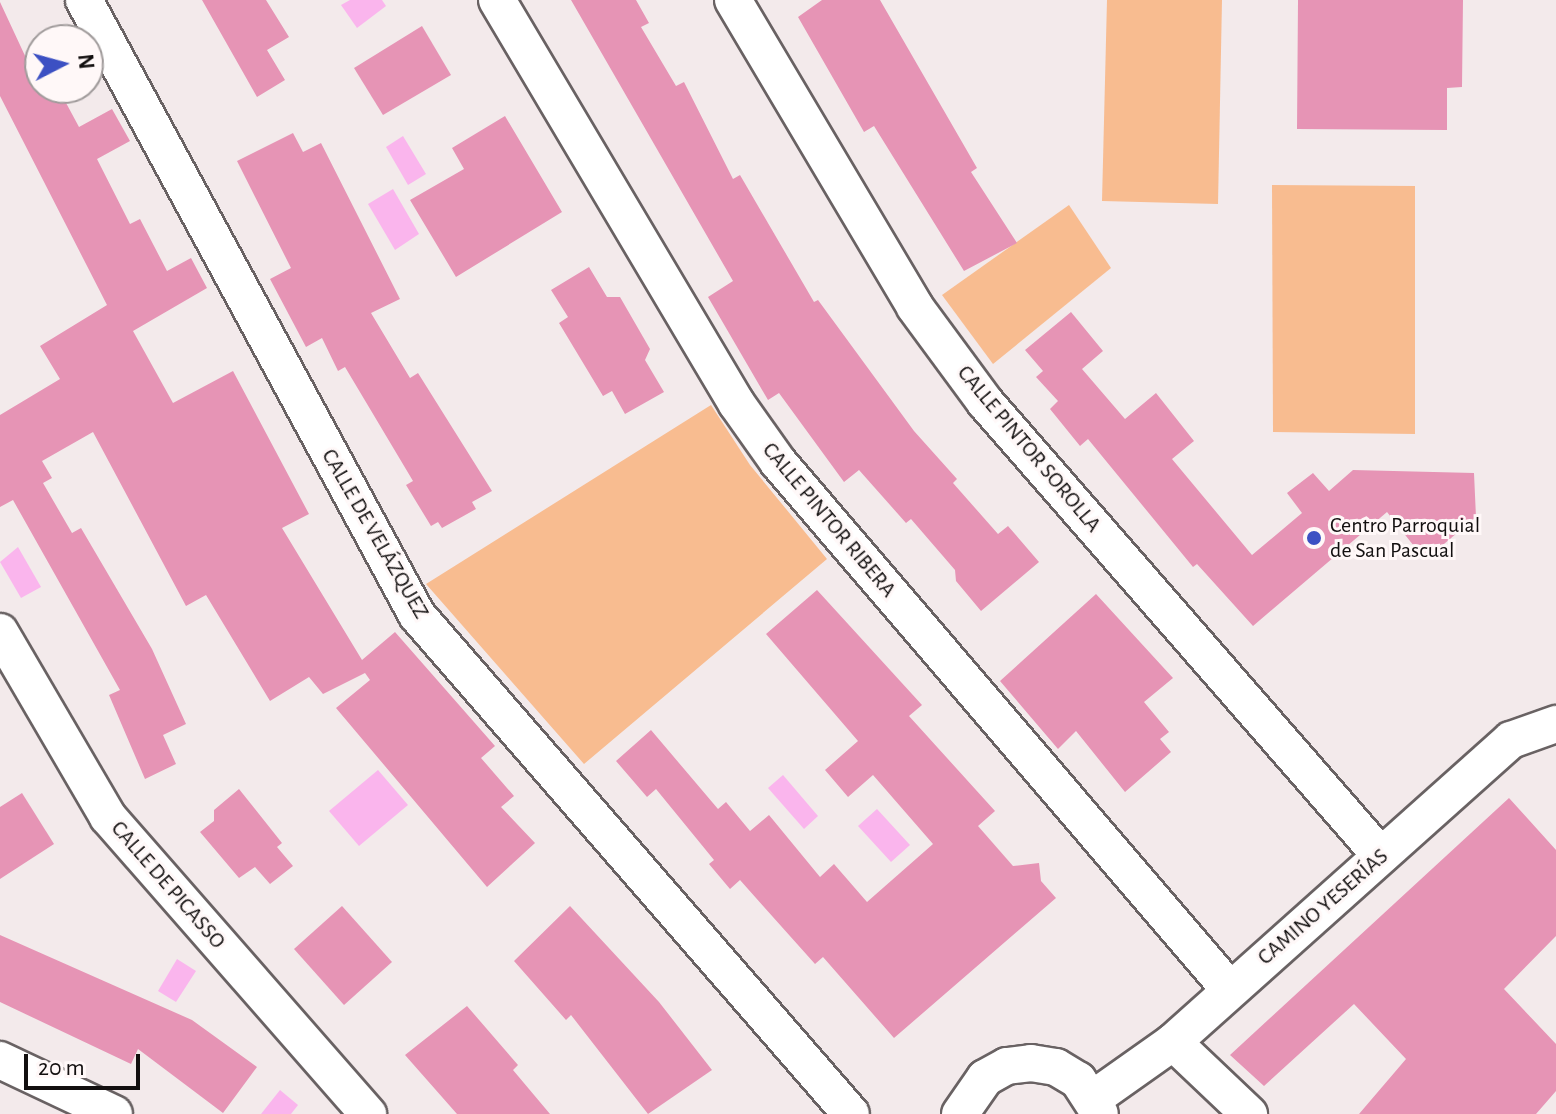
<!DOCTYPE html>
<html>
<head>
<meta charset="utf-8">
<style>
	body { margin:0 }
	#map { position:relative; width:1556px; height:1114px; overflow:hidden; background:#f3eaeb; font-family:"Alegreya Sans",sans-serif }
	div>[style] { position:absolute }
	.green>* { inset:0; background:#f8bc90 }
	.water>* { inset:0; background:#fab5ed }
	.building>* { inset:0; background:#e694b5 }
	.roads { filter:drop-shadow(2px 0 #696263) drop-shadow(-2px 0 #696263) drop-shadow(0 2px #696263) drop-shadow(0 -2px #696263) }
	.street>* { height:36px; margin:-18px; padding:0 18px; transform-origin:18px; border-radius:18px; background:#fff }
	.dots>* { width:22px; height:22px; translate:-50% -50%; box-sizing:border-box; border:4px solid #fff8f8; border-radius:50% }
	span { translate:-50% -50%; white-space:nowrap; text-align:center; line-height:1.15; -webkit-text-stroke:6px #fff8f8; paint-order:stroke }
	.street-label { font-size:22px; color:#120f0f }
	.poi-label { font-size:22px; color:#120f0f }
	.left { translate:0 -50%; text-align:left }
	.north { position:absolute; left:24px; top:24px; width:80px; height:80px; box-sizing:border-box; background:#fff8f8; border:2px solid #a09b9b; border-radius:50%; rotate:84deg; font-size:22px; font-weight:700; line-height:32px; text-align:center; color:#120f0f }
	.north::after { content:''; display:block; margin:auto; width:28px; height:36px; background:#3c50c3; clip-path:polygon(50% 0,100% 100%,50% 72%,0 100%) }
	.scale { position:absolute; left:24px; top:1054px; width:116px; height:36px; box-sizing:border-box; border:4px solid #120f0f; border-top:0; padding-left:10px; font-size:24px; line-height:28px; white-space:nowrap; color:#120f0f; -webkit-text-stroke:6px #fff8f8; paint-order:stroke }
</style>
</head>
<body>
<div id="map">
	<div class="green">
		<div style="clip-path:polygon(1107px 0,1222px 0,1218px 204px,1102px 201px)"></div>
		<div style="clip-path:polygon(1272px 185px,1415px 186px,1415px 434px,1273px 432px)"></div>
		<div style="clip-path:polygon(1069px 205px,1111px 268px,993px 364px,942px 295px)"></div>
		<div style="clip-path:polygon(711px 405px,750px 465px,827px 559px,584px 764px,426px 584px)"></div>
	</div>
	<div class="water">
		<div style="clip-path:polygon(350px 0,382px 0,386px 6px,357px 28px,341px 5px)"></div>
		<div style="clip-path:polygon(403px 136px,426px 174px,408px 185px,386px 147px)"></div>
		<div style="clip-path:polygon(393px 189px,419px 234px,395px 250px,368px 204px)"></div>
		<div style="clip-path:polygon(18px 547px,41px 587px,21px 598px,0 562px)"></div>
		<div style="clip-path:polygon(378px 770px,408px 805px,359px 846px,329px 811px)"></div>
		<div style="clip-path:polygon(783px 775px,818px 816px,804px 829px,768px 788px)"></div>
		<div style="clip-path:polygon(877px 809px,910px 845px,891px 862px,858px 826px)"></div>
		<div style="clip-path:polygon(177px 959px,196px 971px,176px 1002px,158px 991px)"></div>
		<div style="clip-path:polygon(280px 1090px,298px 1105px,291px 1114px,261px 1114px)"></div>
	</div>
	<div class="building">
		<div style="clip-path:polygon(202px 0,266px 0,289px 37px,267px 50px,285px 80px,257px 97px)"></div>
		<div style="clip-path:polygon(571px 0,636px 0,649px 23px,641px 27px,676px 86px,684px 82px,733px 179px,740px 175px,814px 302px,818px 300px,914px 431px,957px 479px,953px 483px,998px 534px,1008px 526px,1039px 562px,981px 611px,956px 581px,955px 570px,911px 519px,906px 523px,859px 470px,844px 482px,779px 393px,768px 400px,708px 297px,733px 281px)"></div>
		<div style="clip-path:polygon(822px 0,880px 0,977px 168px,971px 172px,1017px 243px,964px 271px,874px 126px,864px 132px,798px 17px)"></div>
		<div style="clip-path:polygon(1298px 0,1463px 0,1462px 87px,1447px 88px,1447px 130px,1297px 129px)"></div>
		<div style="clip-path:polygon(0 2px,40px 88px,58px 88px,79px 127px,112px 109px,130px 141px,97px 159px,130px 224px,140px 219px,167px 271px,191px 258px,207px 288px,133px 331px,173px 403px,233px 371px,309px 514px,282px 528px,362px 660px,395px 632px,495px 746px,481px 758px,514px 796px,501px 807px,535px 843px,487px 887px,336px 708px,370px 680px,365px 673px,323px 694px,309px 677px,270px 701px,206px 595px,186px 606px,93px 432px,42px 461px,52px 478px,43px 483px,72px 533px,81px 528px,152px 649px,186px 724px,163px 735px,176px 764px,145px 779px,109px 695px,120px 690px,13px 500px,0 507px,0 415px,60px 379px,40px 346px,107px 305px,0 96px)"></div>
		<div style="clip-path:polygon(422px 26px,451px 75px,383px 115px,354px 68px)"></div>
		<div style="clip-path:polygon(505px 116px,562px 212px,456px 277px,410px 200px,464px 169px,452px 148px)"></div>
		<div style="clip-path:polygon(293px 133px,303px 152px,321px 143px,400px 299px,371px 313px,410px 378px,418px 373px,492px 491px,472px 502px,476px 509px,442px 528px,438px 522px,431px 526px,406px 485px,413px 481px,345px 367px,338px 371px,322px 338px,306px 347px,270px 279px,291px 268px,237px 161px)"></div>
		<div style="clip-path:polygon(589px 267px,607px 297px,620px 297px,650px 349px,645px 360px,664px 392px,625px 414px,612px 391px,603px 396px,559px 323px,568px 317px,551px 290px)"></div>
		<div style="clip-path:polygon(1071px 312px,1103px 351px,1082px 369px,1125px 419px,1156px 393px,1194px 441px,1172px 459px,1252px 555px,1302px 513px,1287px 493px,1313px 473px,1329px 491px,1353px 470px,1474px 473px,1476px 517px,1425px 560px,1387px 512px,1253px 626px,1197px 564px,1193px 567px,1088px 439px,1080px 446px,1050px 409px,1058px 401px,1036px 377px,1043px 371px,1025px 350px)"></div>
		<div style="clip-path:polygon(817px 590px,922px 705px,909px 716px,995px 811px,978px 826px,1013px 866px,1039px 863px,1041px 881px,1056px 898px,894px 1038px,823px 957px,815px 964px,740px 880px,730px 889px,709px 864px,714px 860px,656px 789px,647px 797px,616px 761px,651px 730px,718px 809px,726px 802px,750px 831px,769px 815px,820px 877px,834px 864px,867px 902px,933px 844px,873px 775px,848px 797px,825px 770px,858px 741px,766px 634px)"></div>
		<div style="clip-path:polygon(1096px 594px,1173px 678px,1144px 702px,1169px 732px,1160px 739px,1171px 752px,1125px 792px,1076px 731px,1058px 749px,1000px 681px)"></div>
		<div style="clip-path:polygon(239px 789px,282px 843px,277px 847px,293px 866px,270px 884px,255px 867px,239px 878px,200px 832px,214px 821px,214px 810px)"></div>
		<div style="clip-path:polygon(22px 793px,54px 844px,0 879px,0 807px)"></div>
		<div style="clip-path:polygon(1509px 798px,1556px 850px,1556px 936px,1504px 989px,1556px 1044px,1556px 1091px,1536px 1114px,1359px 1114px,1406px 1059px,1354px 1004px,1264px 1086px,1230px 1055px)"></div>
		<div style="clip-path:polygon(342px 906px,392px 962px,344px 1005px,294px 949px)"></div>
		<div style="clip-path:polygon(570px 906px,659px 1002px,712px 1070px,648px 1114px,571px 1015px,566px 1020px,514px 961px)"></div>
		<div style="clip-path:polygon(0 935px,192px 1020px,257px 1067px,223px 1113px,138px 1049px,131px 1064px,0 1002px)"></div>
		<div style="clip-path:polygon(467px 1006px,518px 1065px,513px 1070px,550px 1114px,457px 1114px,405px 1055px)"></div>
	</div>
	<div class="roads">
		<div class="street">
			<div style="left:84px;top:0;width:699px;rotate:61.57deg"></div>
			<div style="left:417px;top:615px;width:661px;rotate:48.99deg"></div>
			<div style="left:497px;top:0;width:470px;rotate:59.3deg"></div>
			<div style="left:737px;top:404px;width:71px;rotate:54.7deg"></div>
			<div style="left:778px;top:462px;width:695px;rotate:49.43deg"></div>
			<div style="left:733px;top:0;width:357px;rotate:59.3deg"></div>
			<div style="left:915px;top:307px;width:118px;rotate:53.6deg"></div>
			<div style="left:985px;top:402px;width:602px;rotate:48.9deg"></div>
			<div style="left:0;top:632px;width:214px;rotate:59.7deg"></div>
			<div style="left:108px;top:817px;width:395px;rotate:48.8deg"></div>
			<div style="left:1173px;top:1042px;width:105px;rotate:43.5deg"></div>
			<div style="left:0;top:1060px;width:126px;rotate:25.3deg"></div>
			<div style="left:1094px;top:1098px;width:97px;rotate:-35.3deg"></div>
			<div style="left:1173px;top:1042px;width:453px;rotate:-41.8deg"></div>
			<div style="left:1511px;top:740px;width:48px;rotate:-19.6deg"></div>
			<div style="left:960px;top:1114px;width:44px;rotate:-55.2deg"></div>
			<div style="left:985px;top:1078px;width:25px;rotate:-29deg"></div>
			<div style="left:1007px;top:1066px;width:24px;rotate:-7deg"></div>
			<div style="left:1031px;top:1063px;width:25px;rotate:9deg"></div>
			<div style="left:1056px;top:1067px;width:26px;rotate:31deg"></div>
			<div style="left:1078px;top:1080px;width:40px;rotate:57.1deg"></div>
		</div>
	</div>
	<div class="dots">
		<div style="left:1314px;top:538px;background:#3c50c3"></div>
	</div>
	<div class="street-label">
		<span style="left:1029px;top:449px;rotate:50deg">CALLE PINTOR SOROLLA</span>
		<span style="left:829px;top:520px;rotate:50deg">CALLE PINTOR RIBERA</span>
		<span style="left:375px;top:534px;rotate:60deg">CALLE DE VELÁZQUEZ</span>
		<span style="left:168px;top:885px;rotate:49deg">CALLE DE PICASSO</span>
		<span style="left:1323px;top:907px;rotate:-41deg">CAMINO YESERÍAS</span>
	</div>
	<div class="poi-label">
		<span class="left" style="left:1330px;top:538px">Centro Parroquial<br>de San Pascual</span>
	</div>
	<div class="north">N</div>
	<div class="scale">20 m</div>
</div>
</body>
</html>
